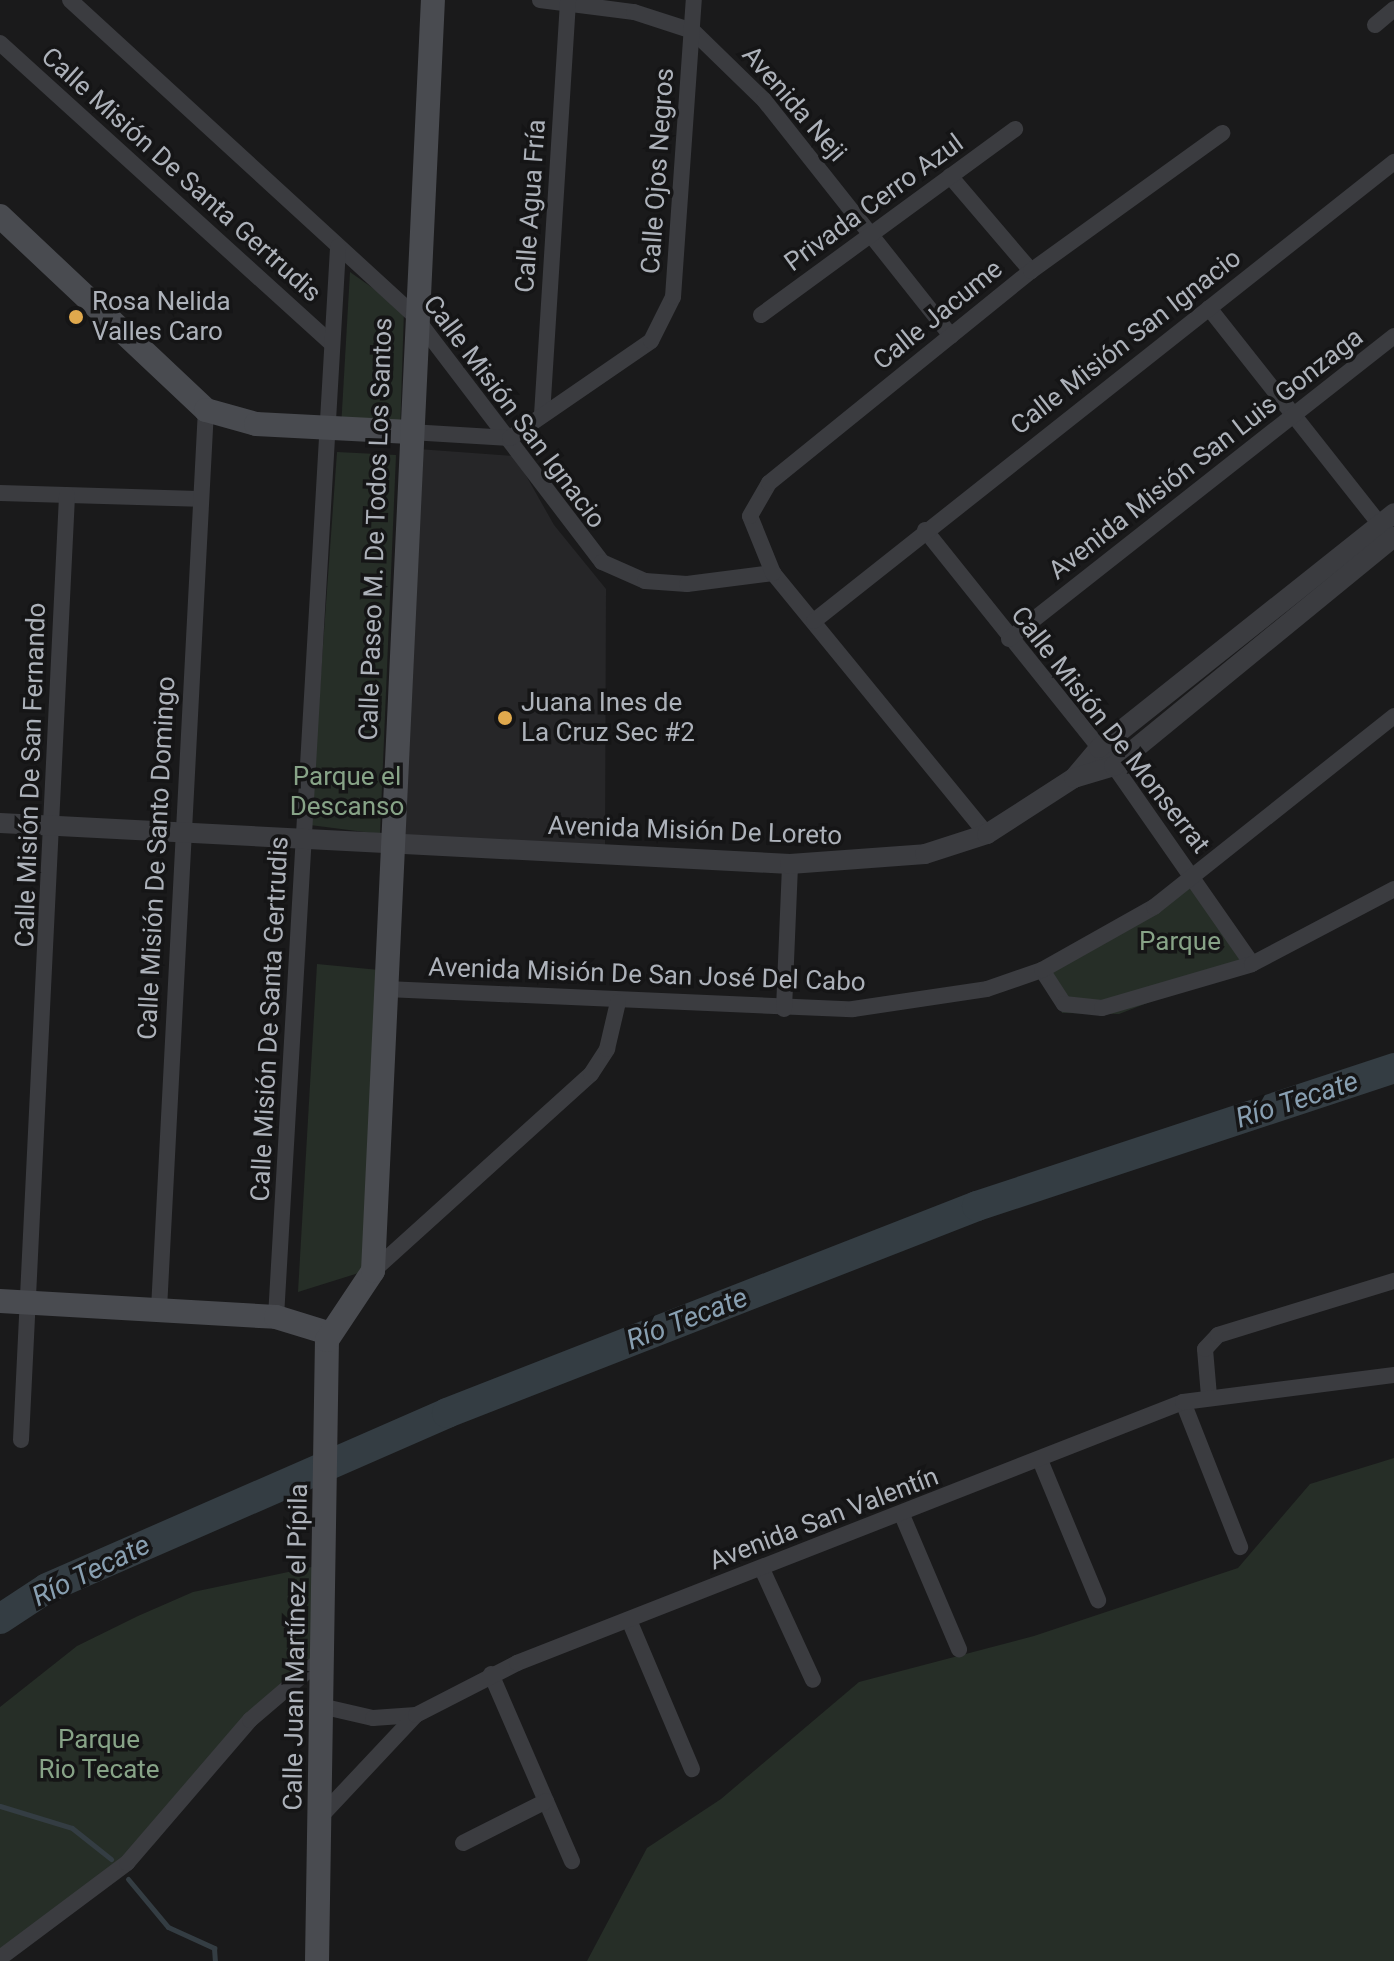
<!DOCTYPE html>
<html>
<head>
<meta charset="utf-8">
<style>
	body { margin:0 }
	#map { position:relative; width:1394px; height:1961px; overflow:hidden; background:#1a1a1b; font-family:Roboto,sans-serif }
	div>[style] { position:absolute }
	.built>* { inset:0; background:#262628 }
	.green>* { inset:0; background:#262e27 }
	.stream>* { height:5px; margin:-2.5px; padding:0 2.5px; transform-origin:2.5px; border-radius:2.5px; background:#343d43 }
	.river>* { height:30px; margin:-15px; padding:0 15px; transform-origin:15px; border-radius:15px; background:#343d43 }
	.minor>* { height:16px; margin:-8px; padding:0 8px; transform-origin:8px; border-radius:8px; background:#3b3c40 }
	.tertiary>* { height:20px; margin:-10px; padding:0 10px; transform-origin:10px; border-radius:10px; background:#3b3c40 }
	.secondary>* { height:24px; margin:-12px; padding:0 12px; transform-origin:12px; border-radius:12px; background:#494b50 }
	.dots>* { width:22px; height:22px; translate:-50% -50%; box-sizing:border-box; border:4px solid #151516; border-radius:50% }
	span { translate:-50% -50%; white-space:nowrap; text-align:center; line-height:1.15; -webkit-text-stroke:7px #151516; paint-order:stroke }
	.street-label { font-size:26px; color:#adb2ba }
	.poi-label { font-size:26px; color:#adb2ba }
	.left { translate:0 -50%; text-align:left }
	.park-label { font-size:26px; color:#87a387 }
	.water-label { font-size:28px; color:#889fb1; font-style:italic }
</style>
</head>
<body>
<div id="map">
	<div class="built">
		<div style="clip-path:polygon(418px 449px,515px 456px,554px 525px,606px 589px,605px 853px,399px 848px)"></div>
	</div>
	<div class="green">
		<div style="clip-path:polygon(350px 272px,404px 310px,400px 434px,341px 428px)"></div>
		<div style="clip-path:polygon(337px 452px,396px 455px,380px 834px,310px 825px)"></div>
		<div style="clip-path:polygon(1195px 879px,1255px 961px,1119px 1014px,1062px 1013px,1049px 969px)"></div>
		<div style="clip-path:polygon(317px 964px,379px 970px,365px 1271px,298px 1292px)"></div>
		<div style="clip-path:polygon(1394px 1458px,1394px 1961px,587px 1961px,647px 1848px,721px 1799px,859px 1682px,1034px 1636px,1238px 1568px,1310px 1484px)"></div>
		<div style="clip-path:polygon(326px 1564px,326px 1667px,256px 1719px,154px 1844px,0 1961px,0 1707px,77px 1646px,138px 1616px,193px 1592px)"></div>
	</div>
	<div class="stream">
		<div style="left:0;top:1806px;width:75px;rotate:17deg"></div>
		<div style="left:72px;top:1828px;width:50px;rotate:38.5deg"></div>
		<div style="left:128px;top:1879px;width:62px;rotate:50.2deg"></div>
		<div style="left:168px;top:1927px;width:51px;rotate:24.5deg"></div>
		<div style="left:214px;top:1948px;width:13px;rotate:86deg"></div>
	</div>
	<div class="river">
		<div style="left:0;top:1619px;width:56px;rotate:-33.4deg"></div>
		<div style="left:47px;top:1588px;width:437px;rotate:-23.6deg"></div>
		<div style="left:447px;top:1413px;width:569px;rotate:-21.33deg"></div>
		<div style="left:977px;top:1206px;width:439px;rotate:-18.3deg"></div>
	</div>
	<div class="minor">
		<div style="left:70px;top:0;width:465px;rotate:42.5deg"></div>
		<div style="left:413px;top:314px;width:312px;rotate:52.7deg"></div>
		<div style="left:602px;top:562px;width:47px;rotate:23.8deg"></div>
		<div style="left:645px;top:581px;width:42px;rotate:4.1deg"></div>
		<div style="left:687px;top:584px;width:87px;rotate:-7.3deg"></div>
		<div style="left:773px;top:573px;width:338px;rotate:50.7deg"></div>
		<div style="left:540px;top:0;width:95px;rotate:7.3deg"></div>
		<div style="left:634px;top:12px;width:62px;rotate:17.9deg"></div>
		<div style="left:693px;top:31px;width:99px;rotate:44.2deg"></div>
		<div style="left:764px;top:100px;width:301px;rotate:51.6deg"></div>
		<div style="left:1375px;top:25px;width:25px;rotate:-40deg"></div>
		<div style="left:0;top:43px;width:445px;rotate:42.2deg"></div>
		<div style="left:950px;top:176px;width:125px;rotate:49.5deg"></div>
		<div style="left:1209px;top:308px;width:285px;rotate:51.7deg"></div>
		<div style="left:761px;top:315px;width:315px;rotate:-36.2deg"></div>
		<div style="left:542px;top:415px;width:416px;rotate:-86.4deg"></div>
		<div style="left:410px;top:432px;width:100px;rotate:3.4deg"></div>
		<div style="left:510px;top:438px;width:171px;rotate:-34.5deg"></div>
		<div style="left:651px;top:341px;width:49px;rotate:-63.4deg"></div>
		<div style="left:673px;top:297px;width:298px;rotate:-86deg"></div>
		<div style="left:0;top:493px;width:198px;rotate:1.7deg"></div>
		<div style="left:925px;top:530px;width:302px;rotate:51.3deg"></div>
		<div style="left:1114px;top:766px;width:241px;rotate:55.1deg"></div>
		<div style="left:773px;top:573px;width:61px;rotate:-112deg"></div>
		<div style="left:750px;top:516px;width:38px;rotate:-60deg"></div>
		<div style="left:769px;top:483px;width:337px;rotate:-39deg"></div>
		<div style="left:1031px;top:271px;width:236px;rotate:-35.8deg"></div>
		<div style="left:814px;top:621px;width:740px;rotate:-38.36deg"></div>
		<div style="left:1009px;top:639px;width:490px;rotate:-38.2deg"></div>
		<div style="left:1042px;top:970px;width:40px;rotate:57.1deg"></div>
		<div style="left:1064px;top:1004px;width:38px;rotate:6deg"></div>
		<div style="left:1102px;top:1008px;width:156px;rotate:-16.3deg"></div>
		<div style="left:1252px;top:964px;width:161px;rotate:-27.8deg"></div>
		<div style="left:386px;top:989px;width:467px;rotate:2.5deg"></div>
		<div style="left:853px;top:1009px;width:135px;rotate:-8.5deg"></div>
		<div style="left:987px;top:989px;width:58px;rotate:-19.1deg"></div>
		<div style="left:1042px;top:970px;width:129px;rotate:-29.4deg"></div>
		<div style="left:1154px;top:907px;width:307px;rotate:-38.5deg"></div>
		<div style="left:784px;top:1009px;width:145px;rotate:-87.6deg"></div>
		<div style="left:373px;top:1271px;width:294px;rotate:-42.1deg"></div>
		<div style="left:591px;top:1074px;width:30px;rotate:-57deg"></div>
		<div style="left:607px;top:1049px;width:48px;rotate:-76.8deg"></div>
		<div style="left:159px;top:1309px;width:900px;rotate:-87.01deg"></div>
		<div style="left:276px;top:1317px;width:1072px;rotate:-86.68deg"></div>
		<div style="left:1209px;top:1396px;width:47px;rotate:-94.9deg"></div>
		<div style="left:1205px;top:1349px;width:19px;rotate:-47deg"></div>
		<div style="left:1218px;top:1335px;width:184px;rotate:-17.1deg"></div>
		<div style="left:1183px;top:1402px;width:156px;rotate:68.5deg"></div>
		<div style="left:21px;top:1440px;width:946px;rotate:-87.21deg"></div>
		<div style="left:1040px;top:1460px;width:152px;rotate:67.5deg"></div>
		<div style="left:902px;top:1515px;width:146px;rotate:67deg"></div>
		<div style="left:762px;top:1569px;width:122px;rotate:65.3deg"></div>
		<div style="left:629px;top:1620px;width:162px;rotate:67.1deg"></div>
		<div style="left:491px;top:1674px;width:204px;rotate:66.6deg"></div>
		<div style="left:325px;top:1707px;width:49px;rotate:12.9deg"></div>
		<div style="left:373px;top:1718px;width:43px;rotate:-4deg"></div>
		<div style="left:322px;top:1815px;width:137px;rotate:-46.8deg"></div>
		<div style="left:416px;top:1715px;width:114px;rotate:-27.2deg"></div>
		<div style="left:517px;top:1663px;width:715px;rotate:-21.4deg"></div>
		<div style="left:1183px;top:1402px;width:213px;rotate:-7.3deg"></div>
		<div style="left:463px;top:1843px;width:93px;rotate:-26.8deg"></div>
		<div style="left:0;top:1958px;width:159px;rotate:-36.8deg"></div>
		<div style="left:127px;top:1863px;width:189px;rotate:-49.3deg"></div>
		<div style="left:250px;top:1720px;width:99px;rotate:-40.5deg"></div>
	</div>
	<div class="tertiary">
		<div style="left:1074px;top:778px;width:39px;rotate:-50deg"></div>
		<div style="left:1099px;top:748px;width:377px;rotate:-38.5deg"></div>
		<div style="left:0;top:823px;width:791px;rotate:2.97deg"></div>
		<div style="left:790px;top:864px;width:135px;rotate:-4.2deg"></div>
		<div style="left:925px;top:854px;width:65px;rotate:-17.9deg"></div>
		<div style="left:987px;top:834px;width:103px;rotate:-32.8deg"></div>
		<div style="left:1074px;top:778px;width:42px;rotate:-16.7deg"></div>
		<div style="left:1114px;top:766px;width:362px;rotate:-39.3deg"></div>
	</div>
	<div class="secondary">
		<div style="left:0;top:216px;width:283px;rotate:43.3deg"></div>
		<div style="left:206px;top:410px;width:52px;rotate:15.6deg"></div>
		<div style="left:256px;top:424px;width:154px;rotate:3deg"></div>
		<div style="left:0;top:1301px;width:276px;rotate:3.3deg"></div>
		<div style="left:276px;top:1317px;width:54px;rotate:17.1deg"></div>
		<div style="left:317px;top:1961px;width:621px;rotate:-89.08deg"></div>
		<div style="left:327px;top:1340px;width:83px;rotate:-56.3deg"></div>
		<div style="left:373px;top:1271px;width:1272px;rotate:-87.3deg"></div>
	</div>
	<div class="dots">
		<div style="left:76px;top:317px;background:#e0a94d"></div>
		<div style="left:505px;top:718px;background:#e0a94d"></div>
	</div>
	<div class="street-label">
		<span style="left:794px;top:104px;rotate:49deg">Avenida Neji</span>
		<span style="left:658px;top:171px;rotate:-86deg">Calle Ojos Negros</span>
		<span style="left:181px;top:175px;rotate:42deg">Calle Misión De Santa Gertrudis</span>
		<span style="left:874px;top:203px;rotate:-36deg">Privada Cerro Azul</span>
		<span style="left:531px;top:206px;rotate:-86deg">Calle Agua Fría</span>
		<span style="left:938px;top:315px;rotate:-39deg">Calle Jacume</span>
		<span style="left:1126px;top:342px;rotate:-38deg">Calle Misión San Ignacio</span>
		<span style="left:514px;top:412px;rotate:53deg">Calle Misión San Ignacio</span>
		<span style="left:1206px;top:454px;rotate:-38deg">Avenida Misión San Luis Gonzaga</span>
		<span style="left:376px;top:529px;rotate:-88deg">Calle Paseo M. De Todos Los Santos</span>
		<span style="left:1110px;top:730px;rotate:52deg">Calle Misión De Monserrat</span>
		<span style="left:31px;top:775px;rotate:-88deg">Calle Misión De San Fernando</span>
		<span style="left:695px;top:831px;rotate:2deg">Avenida Misión De Loreto</span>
		<span style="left:157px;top:858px;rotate:-87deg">Calle Misión De Santo Domingo</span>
		<span style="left:647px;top:975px;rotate:2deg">Avenida Misión De San José Del Cabo</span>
		<span style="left:270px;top:1019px;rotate:-87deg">Calle Misión De Santa Gertrudis</span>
		<span style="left:824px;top:1519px;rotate:-21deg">Avenida San Valentín</span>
		<span style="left:296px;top:1647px;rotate:-89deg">Calle Juan Martínez el Pípila</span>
	</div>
	<div class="poi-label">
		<span class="left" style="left:92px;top:317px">Rosa Nelida<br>Valles Caro</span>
		<span class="left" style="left:521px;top:718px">Juana Ines de<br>La Cruz Sec #2</span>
	</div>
	<div class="park-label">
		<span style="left:347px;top:792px">Parque el<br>Descanso</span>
		<span style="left:1180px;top:942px">Parque</span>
		<span style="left:99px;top:1755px">Parque<br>Rio Tecate</span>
	</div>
	<div class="water-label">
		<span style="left:1297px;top:1100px;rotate:-18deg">Río Tecate</span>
		<span style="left:687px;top:1319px;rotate:-21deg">Río Tecate</span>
		<span style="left:91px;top:1571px;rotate:-26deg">Río Tecate</span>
	</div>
</div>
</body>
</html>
